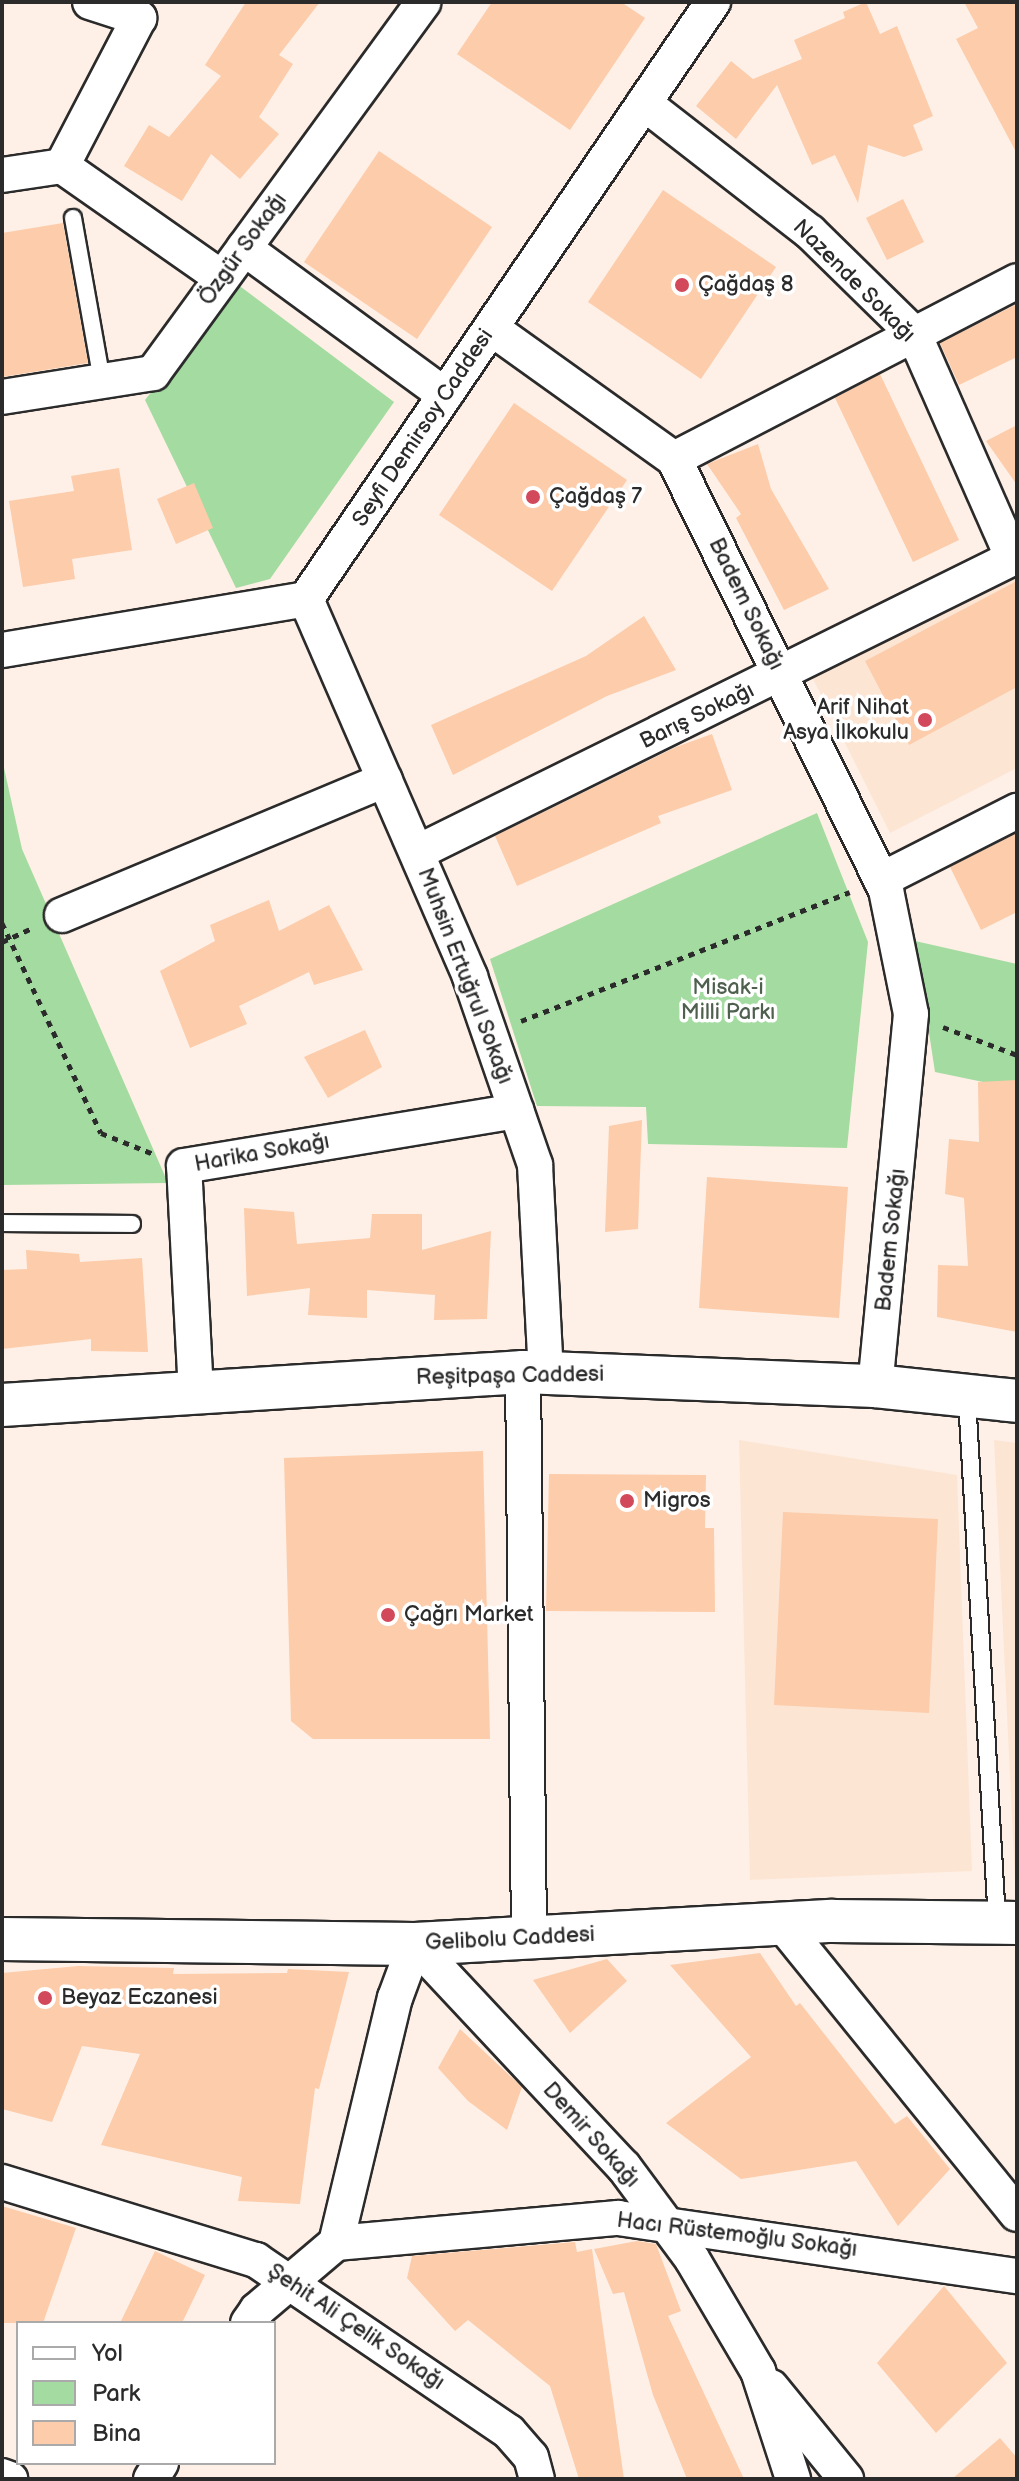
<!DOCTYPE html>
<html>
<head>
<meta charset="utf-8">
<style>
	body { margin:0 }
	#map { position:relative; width:1019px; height:2481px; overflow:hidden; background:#fef0e6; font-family:"Balsamiq Sans",sans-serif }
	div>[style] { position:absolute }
	.built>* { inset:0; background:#fde5d4 }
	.green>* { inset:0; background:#a3dba0 }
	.building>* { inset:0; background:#fcccab }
	.path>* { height:5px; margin-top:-2.5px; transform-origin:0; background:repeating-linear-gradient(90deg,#2b2b2b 0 6px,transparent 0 12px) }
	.roads { filter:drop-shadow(2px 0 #2b2b2b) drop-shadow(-2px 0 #2b2b2b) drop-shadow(0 2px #2b2b2b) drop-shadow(0 -2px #2b2b2b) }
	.service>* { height:16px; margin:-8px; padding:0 8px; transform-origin:8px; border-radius:8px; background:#fff }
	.minor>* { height:34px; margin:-17px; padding:0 17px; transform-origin:17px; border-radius:17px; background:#fff }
	.tertiary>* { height:42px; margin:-21px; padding:0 21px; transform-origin:21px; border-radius:21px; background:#fff }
	.dots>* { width:22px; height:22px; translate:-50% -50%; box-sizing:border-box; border:4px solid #fff; border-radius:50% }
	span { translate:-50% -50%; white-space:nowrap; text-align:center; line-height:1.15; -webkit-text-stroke:7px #fff; paint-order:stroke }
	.street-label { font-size:22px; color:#2b2b2b }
	.poi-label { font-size:22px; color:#2b2b2b }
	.left { translate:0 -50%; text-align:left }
	.right { translate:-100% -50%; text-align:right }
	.park-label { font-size:22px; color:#4f604e }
	.frame { position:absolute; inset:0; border:4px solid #2b2b2b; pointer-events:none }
	.legend { position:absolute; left:16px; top:2321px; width:260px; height:144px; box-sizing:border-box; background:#fff; border:2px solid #aaa; margin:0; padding:10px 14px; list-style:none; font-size:24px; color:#2b2b2b }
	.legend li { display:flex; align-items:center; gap:16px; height:40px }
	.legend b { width:40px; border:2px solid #aaa }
</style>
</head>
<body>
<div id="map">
	<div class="built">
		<div style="clip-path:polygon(1017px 566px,1017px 768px,890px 833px,809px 671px)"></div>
		<div style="clip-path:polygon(739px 1440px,957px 1475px,972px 1871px,750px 1880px)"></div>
		<div style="clip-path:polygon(994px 1440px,1017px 1443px,1017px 1882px,1015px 1882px)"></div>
	</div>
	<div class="green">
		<div style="clip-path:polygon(237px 284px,394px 402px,270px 579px,236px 588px,145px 400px)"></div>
		<div style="clip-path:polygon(2px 759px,22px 849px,168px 1183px,2px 1185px)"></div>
		<div style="clip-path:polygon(817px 813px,868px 942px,847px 1148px,648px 1144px,646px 1107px,537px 1106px,490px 959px)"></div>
		<div style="clip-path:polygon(915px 941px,1017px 964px,1017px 1089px,935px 1072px)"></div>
	</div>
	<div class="building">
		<div style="clip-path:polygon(246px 2px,320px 2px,279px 55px,293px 64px,259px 117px,279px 134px,240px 179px,211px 154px,182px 201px,124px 166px,149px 125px,169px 137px,221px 76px,205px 65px)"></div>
		<div style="clip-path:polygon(492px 2px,621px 2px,645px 18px,570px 130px,457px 54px)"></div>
		<div style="clip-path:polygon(866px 2px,880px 34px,897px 26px,933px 116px,913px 125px,923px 150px,904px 157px,868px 145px,858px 203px,835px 155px,812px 165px,777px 85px,736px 139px,696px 106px,731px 61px,753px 79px,802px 59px,794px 40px,845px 18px,843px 12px)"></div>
		<div style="clip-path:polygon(964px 2px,1017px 2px,1017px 154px,956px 39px,978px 28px)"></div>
		<div style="clip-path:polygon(379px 151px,492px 227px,417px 339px,304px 262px)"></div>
		<div style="clip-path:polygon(663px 190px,776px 267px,701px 379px,588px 302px)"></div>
		<div style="clip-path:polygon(903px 199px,924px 242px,887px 260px,866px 218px)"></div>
		<div style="clip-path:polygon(63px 223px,88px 363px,2px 377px,2px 233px)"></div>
		<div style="clip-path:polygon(1017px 304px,1017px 357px,959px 385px,940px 343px)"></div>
		<div style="clip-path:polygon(880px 374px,959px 540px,913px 562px,835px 398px)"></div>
		<div style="clip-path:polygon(514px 403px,627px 480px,552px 591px,439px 515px)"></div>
		<div style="clip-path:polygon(1017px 425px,1017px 485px,986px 441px)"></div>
		<div style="clip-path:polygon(758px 444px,771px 489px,829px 589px,784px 610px,736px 518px,741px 514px,707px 464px)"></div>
		<div style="clip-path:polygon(119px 468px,132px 550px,72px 559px,75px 579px,23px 587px,9px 501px,74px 491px,71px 476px)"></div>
		<div style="clip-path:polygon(194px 483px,213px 528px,176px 544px,157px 499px)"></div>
		<div style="clip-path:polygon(1017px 581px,1017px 687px,909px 745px,865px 661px)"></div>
		<div style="clip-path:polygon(644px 616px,676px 670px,607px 696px,453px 775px,431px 725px,586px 656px)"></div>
		<div style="clip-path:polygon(712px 734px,732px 790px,658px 816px,661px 823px,517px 886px,495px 836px,676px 747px)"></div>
		<div style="clip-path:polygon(1017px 833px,1017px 912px,981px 930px,950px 867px)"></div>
		<div style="clip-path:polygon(269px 900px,279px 931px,329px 905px,363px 970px,314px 985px,309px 972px,239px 1006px,247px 1024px,190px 1048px,160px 971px,215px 941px,210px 925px)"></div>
		<div style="clip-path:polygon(365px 1030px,382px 1067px,328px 1098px,304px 1057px)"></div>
		<div style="clip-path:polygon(1017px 1080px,1017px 1332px,937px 1317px,938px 1265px,968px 1266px,964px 1198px,945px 1194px,949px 1139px,979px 1142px,978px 1082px)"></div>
		<div style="clip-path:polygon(642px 1120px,638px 1229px,605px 1232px,609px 1126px)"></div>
		<div style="clip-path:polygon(707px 1177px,848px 1187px,839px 1318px,699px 1308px)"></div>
		<div style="clip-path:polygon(244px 1208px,294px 1212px,297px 1244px,370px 1238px,372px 1214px,422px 1214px,422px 1250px,491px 1231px,487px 1319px,434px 1320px,435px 1295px,367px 1290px,367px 1318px,308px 1315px,310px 1288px,247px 1296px)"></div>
		<div style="clip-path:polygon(26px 1250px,79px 1254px,80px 1262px,142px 1258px,148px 1352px,91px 1351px,91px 1339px,2px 1349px,2px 1270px,27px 1269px)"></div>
		<div style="clip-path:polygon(483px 1451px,490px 1739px,313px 1739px,291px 1721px,284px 1458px)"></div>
		<div style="clip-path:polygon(549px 1474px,706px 1475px,705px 1528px,714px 1528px,715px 1612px,546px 1611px)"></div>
		<div style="clip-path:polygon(783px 1512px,938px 1519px,929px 1713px,774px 1705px)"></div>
		<div style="clip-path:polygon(760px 1953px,796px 2006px,800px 2003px,895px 2124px,907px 2116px,950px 2169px,898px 2226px,856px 2161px,741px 2179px,666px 2123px,751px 2057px,670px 1965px)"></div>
		<div style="clip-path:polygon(607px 1959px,627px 1981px,570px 2033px,533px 1980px)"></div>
		<div style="clip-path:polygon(78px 1966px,174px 1968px,173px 1974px,287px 1973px,288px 1969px,349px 1972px,319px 2089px,315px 2088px,300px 2204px,238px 2201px,242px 2177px,101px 2145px,140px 2054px,82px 2046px,52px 2122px,2px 2109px,2px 1973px)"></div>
		<div style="clip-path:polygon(460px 2029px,522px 2087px,507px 2130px,468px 2101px,438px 2068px)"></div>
		<div style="clip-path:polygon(2px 2206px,76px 2228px,43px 2323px,2px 2323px)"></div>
		<div style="clip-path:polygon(637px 2241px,656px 2244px,681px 2311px,668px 2316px,744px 2479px,687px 2479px,653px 2395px,624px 2292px,613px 2294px,594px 2249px)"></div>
		<div style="clip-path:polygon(575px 2242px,577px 2252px,592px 2249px,624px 2479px,579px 2479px,550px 2386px,468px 2320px,455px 2331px,407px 2278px,412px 2256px)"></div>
		<div style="clip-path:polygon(155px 2251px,205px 2275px,182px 2323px,120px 2323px)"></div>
		<div style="clip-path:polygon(944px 2286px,1007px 2363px,936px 2433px,877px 2363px)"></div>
		<div style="clip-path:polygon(1000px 2438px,1017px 2458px,1017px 2479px,952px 2479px)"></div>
	</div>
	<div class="path">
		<div style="left:2px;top:923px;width:232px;rotate:64.8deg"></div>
		<div style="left:101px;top:1133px;width:59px;rotate:21.8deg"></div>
		<div style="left:2px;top:942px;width:35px;rotate:-25deg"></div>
		<div style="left:521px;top:1021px;width:353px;rotate:-21.4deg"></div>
		<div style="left:943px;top:1027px;width:79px;rotate:20.7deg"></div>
	</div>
	<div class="roads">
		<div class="service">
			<div style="left:73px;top:218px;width:166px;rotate:79.9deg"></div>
			<div style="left:2px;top:1223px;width:130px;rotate:0.4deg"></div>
			<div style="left:967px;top:1398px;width:525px;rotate:86.72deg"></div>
		</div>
		<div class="minor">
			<div style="left:90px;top:2px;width:52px;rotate:18.1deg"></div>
			<div style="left:139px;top:18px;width:167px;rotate:117.5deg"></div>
			<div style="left:62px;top:166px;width:195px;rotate:35deg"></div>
			<div style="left:644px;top:103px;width:210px;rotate:37.9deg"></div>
			<div style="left:810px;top:232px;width:146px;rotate:44.4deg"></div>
			<div style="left:914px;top:334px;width:245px;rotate:66.2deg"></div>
			<div style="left:2px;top:175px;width:61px;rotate:-8.5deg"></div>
			<div style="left:244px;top:248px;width:249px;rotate:36.2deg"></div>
			<div style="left:491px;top:328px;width:225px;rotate:35.6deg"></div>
			<div style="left:674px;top:459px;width:480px;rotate:63.8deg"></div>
			<div style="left:886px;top:890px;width:126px;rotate:78.6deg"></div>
			<div style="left:911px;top:1014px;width:374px;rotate:95.5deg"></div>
			<div style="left:2px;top:397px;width:153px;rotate:-9deg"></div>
			<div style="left:153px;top:373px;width:459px;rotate:-53.9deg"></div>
			<div style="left:674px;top:459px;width:386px;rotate:-27.4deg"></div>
			<div style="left:306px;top:599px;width:412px;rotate:66.5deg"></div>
			<div style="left:470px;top:977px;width:199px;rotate:70.9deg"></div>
			<div style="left:535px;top:1165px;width:207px;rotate:87deg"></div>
			<div style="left:2px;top:650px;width:308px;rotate:-9.5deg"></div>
			<div style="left:306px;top:599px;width:723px;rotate:-55.72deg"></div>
			<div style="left:418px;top:852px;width:668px;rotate:-26.3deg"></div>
			<div style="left:881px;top:880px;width:153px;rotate:-26.9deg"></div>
			<div style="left:62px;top:915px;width:350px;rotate:-22.7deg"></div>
			<div style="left:523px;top:1372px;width:566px;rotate:89.39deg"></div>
			<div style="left:196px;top:1393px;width:227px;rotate:-93deg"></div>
			<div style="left:184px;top:1166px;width:337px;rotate:-9.4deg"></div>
			<div style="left:782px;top:1924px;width:373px;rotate:51deg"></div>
			<div style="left:2px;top:2182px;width:266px;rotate:17.1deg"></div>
			<div style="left:256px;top:2260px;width:306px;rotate:34.2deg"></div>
			<div style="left:509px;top:2432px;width:33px;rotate:49deg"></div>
			<div style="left:531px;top:2457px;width:23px;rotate:75deg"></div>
			<div style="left:336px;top:2243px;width:252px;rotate:-76.5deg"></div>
			<div style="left:395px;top:1998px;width:58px;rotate:-69.7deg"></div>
			<div style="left:415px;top:1944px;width:306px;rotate:46.9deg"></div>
			<div style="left:624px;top:2167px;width:114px;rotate:53.5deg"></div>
			<div style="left:692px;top:2259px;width:130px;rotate:59.5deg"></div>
			<div style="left:758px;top:2371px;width:114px;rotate:72deg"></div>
			<div style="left:248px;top:2323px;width:16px;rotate:-55deg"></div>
			<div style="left:257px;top:2310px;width:104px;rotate:-40.3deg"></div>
			<div style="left:336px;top:2243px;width:283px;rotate:-5.1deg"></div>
			<div style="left:618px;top:2218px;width:403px;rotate:8.3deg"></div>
			<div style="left:771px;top:2387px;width:119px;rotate:50.8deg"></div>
			<div style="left:2px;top:2476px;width:9px;rotate:21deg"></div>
			<div style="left:151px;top:2479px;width:19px;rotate:-58deg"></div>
		</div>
		<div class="tertiary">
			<div style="left:2px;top:1405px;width:522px;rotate:-3.62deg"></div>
			<div style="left:523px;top:1372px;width:352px;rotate:2.3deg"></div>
			<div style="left:875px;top:1386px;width:143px;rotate:6deg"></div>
			<div style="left:2px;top:1939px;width:413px;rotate:0.7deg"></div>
			<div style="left:415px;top:1944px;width:418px;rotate:-3.2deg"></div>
			<div style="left:832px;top:1921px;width:185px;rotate:0.6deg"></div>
		</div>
	</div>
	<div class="dots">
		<div style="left:682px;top:285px;background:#d1495b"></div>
		<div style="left:533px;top:497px;background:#d1495b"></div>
		<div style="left:925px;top:720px;background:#d1495b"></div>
		<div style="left:627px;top:1501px;background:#d1495b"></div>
		<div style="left:388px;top:1615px;background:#d1495b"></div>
		<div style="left:45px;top:1998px;background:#d1495b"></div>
	</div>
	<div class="street-label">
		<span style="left:243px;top:249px;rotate:-54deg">Özgür Sokağı</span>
		<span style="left:854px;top:281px;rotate:45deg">Nazende Sokağı</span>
		<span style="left:423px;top:428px;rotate:-56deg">Seyfi Demirsoy Caddesi</span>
		<span style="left:746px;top:604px;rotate:64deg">Badem Sokağı</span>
		<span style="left:697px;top:716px;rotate:-26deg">Barış Sokağı</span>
		<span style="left:465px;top:976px;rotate:69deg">Muhsin Ertuğrul Sokağı</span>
		<span style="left:262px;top:1153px;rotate:-10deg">Harika Sokağı</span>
		<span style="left:891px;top:1240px;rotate:-84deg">Badem Sokağı</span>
		<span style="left:510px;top:1376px;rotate:-1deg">Reşitpaşa Caddesi</span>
		<span style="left:510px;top:1939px;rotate:-3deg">Gelibolu Caddesi</span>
		<span style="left:591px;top:2135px;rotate:48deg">Demir Sokağı</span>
		<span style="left:737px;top:2235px;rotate:7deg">Hacı Rüstemoğlu Sokağı</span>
		<span style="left:356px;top:2327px;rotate:34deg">Şehit Ali Çelik Sokağı</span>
	</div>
	<div class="poi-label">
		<span class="left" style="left:698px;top:285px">Çağdaş 8</span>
		<span class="left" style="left:549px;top:497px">Çağdaş 7</span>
		<span class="right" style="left:909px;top:720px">Arif Nihat<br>Asya İlkokulu</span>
		<span class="left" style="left:643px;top:1501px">Migros</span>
		<span class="left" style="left:404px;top:1615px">Çağrı Market</span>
		<span class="left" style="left:61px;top:1998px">Beyaz Eczanesi</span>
	</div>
	<div class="park-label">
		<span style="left:728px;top:1000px">Misak-i<br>Milli Parkı</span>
	</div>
	<div class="frame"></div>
	<ul class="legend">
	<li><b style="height:10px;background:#fff"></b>Yol</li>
	<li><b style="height:22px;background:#a3dba0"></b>Park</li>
	<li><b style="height:22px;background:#fcccab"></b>Bina</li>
	</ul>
</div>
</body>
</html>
